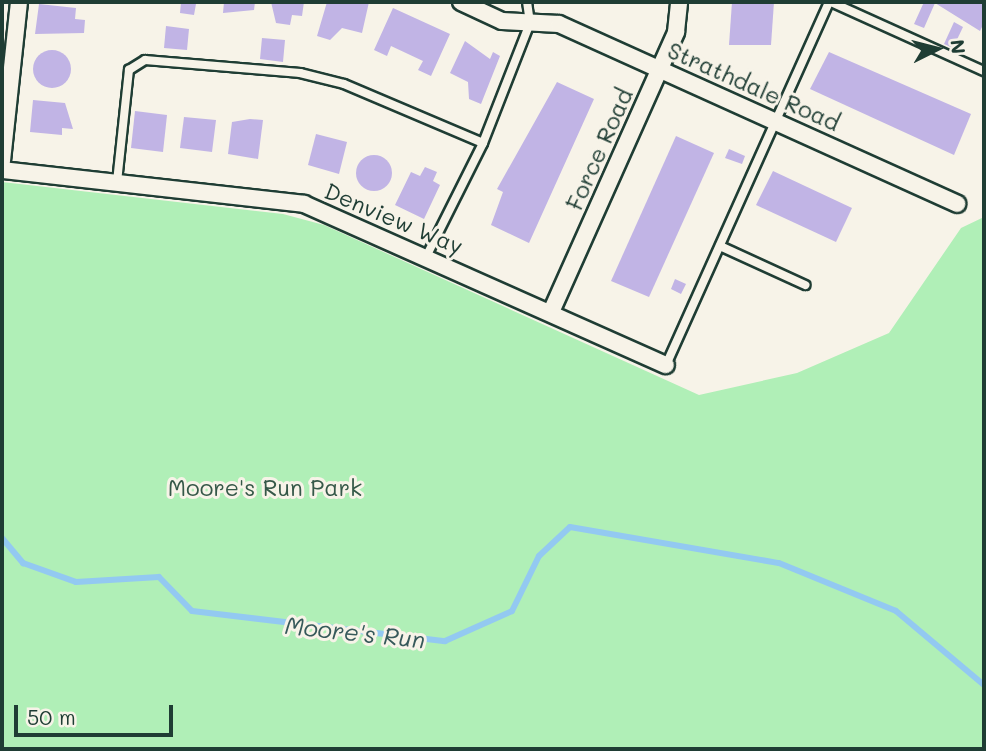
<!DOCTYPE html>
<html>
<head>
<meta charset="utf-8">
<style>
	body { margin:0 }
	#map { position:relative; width:986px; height:751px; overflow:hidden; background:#f7f3e8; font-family:Mali,sans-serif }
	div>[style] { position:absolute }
	.green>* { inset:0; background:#b0efb7 }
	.stream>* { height:6px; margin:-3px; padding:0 3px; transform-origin:3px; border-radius:3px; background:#93c9f1 }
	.building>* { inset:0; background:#c1b4e5 }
	.round { border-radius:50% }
	.roads { filter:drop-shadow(2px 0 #1f3d34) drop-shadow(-2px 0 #1f3d34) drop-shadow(0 2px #1f3d34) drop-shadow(0 -2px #1f3d34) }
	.lane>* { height:8px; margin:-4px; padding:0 4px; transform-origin:4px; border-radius:4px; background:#f7f3e8 }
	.street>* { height:16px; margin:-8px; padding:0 8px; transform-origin:8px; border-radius:8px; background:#f7f3e8 }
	span { translate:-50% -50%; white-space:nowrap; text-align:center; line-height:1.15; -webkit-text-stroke:6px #f7f3e8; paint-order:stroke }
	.street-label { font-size:23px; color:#1f3d34 }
	.park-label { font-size:23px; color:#355848 }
	.water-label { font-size:24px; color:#36595a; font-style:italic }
	.frame { position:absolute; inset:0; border:4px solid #1f3d34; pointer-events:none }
	.north { position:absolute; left:902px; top:14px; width:70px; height:70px; -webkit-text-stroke:5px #f7f3e8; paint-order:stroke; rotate:84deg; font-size:19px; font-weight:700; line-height:28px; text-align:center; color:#1f3d34 }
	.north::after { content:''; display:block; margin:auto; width:24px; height:32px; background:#1f3d34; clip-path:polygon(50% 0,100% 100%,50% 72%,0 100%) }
	.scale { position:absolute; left:14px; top:705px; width:159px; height:32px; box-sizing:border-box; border:4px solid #1f3d34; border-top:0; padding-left:9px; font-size:21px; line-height:24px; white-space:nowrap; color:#1f3d34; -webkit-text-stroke:5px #f7f3e8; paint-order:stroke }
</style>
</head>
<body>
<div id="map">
	<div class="green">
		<div style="clip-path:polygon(2px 182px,283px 214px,324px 225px,699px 395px,797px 373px,889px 333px,961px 228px,984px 217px,984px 749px,2px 749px)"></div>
	</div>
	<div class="stream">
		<div style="left:2px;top:538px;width:33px;rotate:50deg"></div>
		<div style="left:23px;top:563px;width:56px;rotate:19.7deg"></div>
		<div style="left:76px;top:582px;width:83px;rotate:-3.4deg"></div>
		<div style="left:159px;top:577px;width:47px;rotate:45.9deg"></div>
		<div style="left:192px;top:611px;width:255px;rotate:6.8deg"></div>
		<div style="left:445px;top:641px;width:73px;rotate:-24.1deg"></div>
		<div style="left:512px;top:611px;width:61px;rotate:-63.9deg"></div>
		<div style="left:539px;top:556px;width:42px;rotate:-43.1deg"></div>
		<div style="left:570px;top:527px;width:212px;rotate:9.8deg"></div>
		<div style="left:779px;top:563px;width:126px;rotate:22.3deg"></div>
		<div style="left:896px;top:611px;width:115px;rotate:40.1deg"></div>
	</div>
	<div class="building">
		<div style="clip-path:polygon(181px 2px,207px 2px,196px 4px,194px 15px,180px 13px)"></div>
		<div style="clip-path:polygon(224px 2px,255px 2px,254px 10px,223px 13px)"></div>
		<div style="clip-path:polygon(271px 2px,304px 2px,302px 16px,292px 15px,290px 25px,276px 23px)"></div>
		<div style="clip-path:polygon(327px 2px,369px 2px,362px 33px,342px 28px,330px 40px,317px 36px)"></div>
		<div style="clip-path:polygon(732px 2px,774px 2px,771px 45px,729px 45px)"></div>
		<div style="clip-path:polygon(924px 2px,984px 2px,984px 23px,980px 31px,935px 3px,924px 28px,914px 24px)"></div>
		<div style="clip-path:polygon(39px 4px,76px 8px,75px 19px,85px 20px,84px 33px,35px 34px)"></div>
		<div style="clip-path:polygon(393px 8px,450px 34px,431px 76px,418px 70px,423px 61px,391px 46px,387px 56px,374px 50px)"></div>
		<div style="clip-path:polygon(954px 22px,963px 27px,953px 48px,944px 44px)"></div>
		<div style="clip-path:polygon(166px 26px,189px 29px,187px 50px,164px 48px)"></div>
		<div style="clip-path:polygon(262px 38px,285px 40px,283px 62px,260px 59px)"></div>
		<div style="clip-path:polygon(465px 41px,490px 59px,493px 52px,500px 56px,481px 104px,469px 99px,468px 82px,450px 73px)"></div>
		<div class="round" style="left:33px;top:50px;width:38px;height:38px"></div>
		<div style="clip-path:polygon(829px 52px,971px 114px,954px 155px,810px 89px)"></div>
		<div style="clip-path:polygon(557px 82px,594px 99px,529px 243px,491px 225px,503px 192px,497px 189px)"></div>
		<div style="clip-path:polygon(33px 100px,65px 103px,73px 129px,62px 128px,62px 135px,30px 132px)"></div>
		<div style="clip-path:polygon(135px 111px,167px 115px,163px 152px,131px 148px)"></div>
		<div style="clip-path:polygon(184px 117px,216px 120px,212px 152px,180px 148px)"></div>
		<div style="clip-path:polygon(250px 119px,263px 120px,258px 159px,228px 154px,232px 122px)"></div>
		<div style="clip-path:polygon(316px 134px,347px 142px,339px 174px,308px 165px)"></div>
		<div style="clip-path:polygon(676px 136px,714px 153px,649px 297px,611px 281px)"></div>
		<div style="clip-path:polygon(729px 149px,745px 156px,742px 164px,725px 158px)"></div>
		<div class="round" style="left:356px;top:155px;width:36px;height:36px"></div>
		<div style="clip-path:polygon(425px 167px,437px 172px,433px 181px,440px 185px,424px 219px,395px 205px,411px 172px,420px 176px)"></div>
		<div style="clip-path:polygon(773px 171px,852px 208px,836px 242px,756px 205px)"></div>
		<div style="clip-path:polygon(675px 279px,686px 284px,681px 294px,671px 289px)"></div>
	</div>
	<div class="roads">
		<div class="lane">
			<div style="left:831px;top:2px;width:168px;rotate:24.3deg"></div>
			<div style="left:117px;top:182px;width:113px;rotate:-83.9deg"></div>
			<div style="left:129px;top:70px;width:19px;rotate:-32deg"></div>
			<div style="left:145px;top:60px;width:156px;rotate:4.8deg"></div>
			<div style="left:300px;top:73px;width:45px;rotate:14deg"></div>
			<div style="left:344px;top:84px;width:151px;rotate:23deg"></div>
			<div style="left:720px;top:246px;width:94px;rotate:24.6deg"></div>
			<div style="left:427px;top:255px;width:125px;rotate:-63.4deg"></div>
			<div style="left:483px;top:143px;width:129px;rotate:-68.6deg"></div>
			<div style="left:530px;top:23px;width:21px;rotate:-98deg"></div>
			<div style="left:666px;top:365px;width:398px;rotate:-65.8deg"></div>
		</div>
		<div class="street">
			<div style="left:461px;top:2px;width:45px;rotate:24.9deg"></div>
			<div style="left:502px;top:21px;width:57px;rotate:3deg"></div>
			<div style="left:559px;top:24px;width:437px;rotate:24.3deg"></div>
			<div style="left:2px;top:161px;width:160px;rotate:-83.9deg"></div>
			<div style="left:2px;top:170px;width:304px;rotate:6.4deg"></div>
			<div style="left:304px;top:204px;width:396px;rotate:24deg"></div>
			<div style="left:551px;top:312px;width:307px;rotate:-65.9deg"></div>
			<div style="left:676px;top:32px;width:30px;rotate:-84deg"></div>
		</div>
	</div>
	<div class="street-label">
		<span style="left:754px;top:86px;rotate:24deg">Strathdale Road</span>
		<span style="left:599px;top:149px;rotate:-66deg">Force Road</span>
		<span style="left:394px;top:218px;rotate:23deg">Denview Way</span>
	</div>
	<div class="park-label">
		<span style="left:265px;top:487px">Moore's Run Park</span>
	</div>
	<div class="water-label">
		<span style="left:355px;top:632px;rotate:6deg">Moore's Run</span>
	</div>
	<div class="frame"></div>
	<div class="north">N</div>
	<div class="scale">50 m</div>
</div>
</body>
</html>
